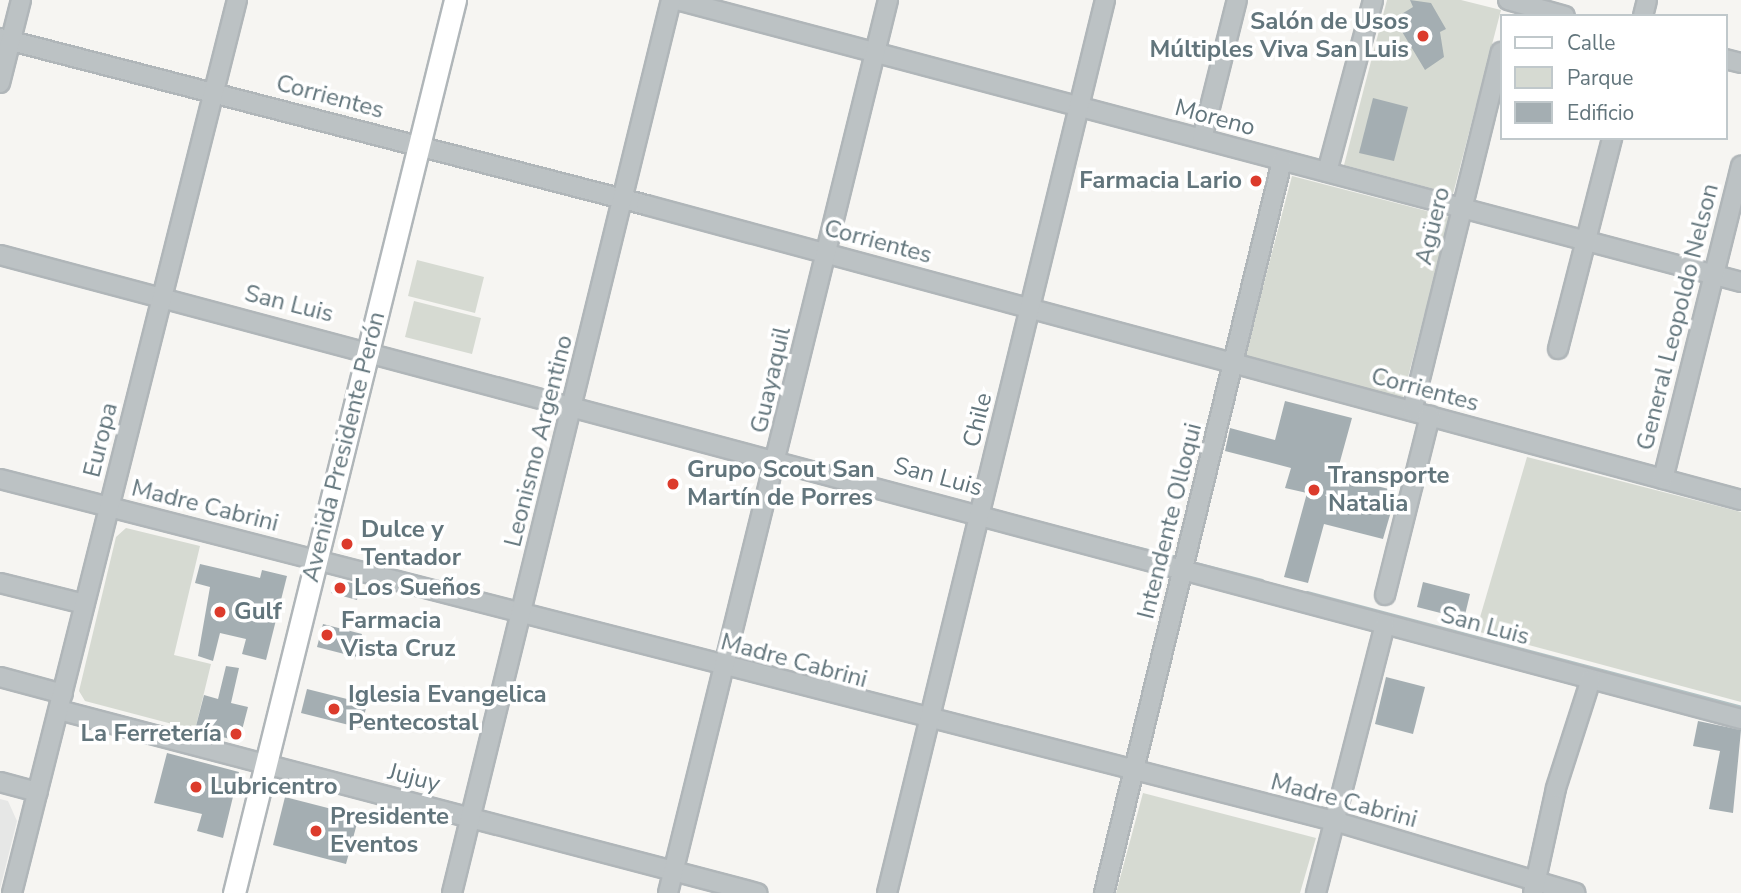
<!DOCTYPE html>
<html>
<head>
<meta charset="utf-8">
<style>
	body { margin:0 }
	#map { position:relative; width:1741px; height:893px; overflow:hidden; background:#f6f5f2; font-family:"Nunito Sans",sans-serif }
	div>[style] { position:absolute }
	.built>* { inset:0; background:#e6e7e6 }
	.green>* { inset:0; background:#d6dad2 }
	.stream>* { height:4.5px; margin:-2.25px; padding:0 2.25px; transform-origin:2.25px; border-radius:2.25px; background:#b3c2c4 }
	.building>* { inset:0; background:#a4aeb2 }
	.roads { filter:drop-shadow(2px 0 #b0b6b9) drop-shadow(-2px 0 #b0b6b9) drop-shadow(0 2px #b0b6b9) drop-shadow(0 -2px #b0b6b9) }
	.minor>* { height:18px; margin:-9px; padding:0 9px; transform-origin:9px; border-radius:9px; background:#bcc2c4 }
	.major>* { height:21px; margin:-10.5px; padding:0 10.5px; transform-origin:10.5px; border-radius:10.5px; background:#fff }
	.dots>* { width:19px; height:19px; translate:-50% -50%; box-sizing:border-box; border:4px solid #fff; border-radius:50% }
	span { translate:-50% -50%; white-space:nowrap; text-align:center; line-height:1.15; -webkit-text-stroke:7px #fff; paint-order:stroke }
	.poi-label { font-size:24px; color:#62757c; font-weight:700 }
	.right { translate:-100% -50%; text-align:right }
	.left { translate:0 -50%; text-align:left }
	.street-label { font-size:24px; color:#62757c }
	.legend { position:absolute; left:1500px; top:14px; width:228px; height:126px; box-sizing:border-box; background:#fff; border:2px solid #c0c8cb; margin:0; padding:9px 12px; list-style:none; font-size:21px; color:#62757c }
	.legend li { display:flex; align-items:center; gap:14px; height:35px }
	.legend b { width:35px; border:2px solid #c0c8cb }
</style>
</head>
<body>
<div id="map">
	<div class="built">
		<div style="clip-path:polygon(0 799px,8px 801px,17px 821px,0 889px)"></div>
	</div>
	<div class="green">
		<div style="clip-path:polygon(1387px 0,1461px 0,1501px 10px,1453px 194px,1344px 165px)"></div>
		<div style="clip-path:polygon(1292px 176px,1450px 217px,1402px 400px,1244px 359px)"></div>
		<div style="clip-path:polygon(417px 260px,484px 277px,475px 313px,408px 296px)"></div>
		<div style="clip-path:polygon(414px 301px,481px 318px,472px 354px,405px 337px)"></div>
		<div style="clip-path:polygon(1527px 457px,1741px 512px,1741px 702px,1476px 631px)"></div>
		<div style="clip-path:polygon(126px 528px,200px 546px,174px 655px,211px 664px,195px 730px,85px 701px,79px 691px,116px 537px)"></div>
		<div style="clip-path:polygon(1143px 793px,1316px 838px,1300px 893px,1116px 893px)"></div>
	</div>
	<div class="stream">
		<div style="left:1080px;top:534px;width:103px;rotate:14deg"></div>
		<div style="left:1188px;top:562px;width:76px;rotate:14.4deg"></div>
		<div style="left:1307px;top:593px;width:449px;rotate:14.8deg"></div>
	</div>
	<div class="building">
		<div style="clip-path:polygon(1410px 0,1431px 3px,1446px 29px,1440px 32px,1444px 57px,1425px 70px,1398px 25px,1400px 15px,1413px 7px)"></div>
		<div style="clip-path:polygon(1373px 98px,1408px 107px,1394px 161px,1359px 153px)"></div>
		<div style="clip-path:polygon(1285px 401px,1352px 418px,1336px 476px,1397px 491px,1383px 539px,1324px 524px,1308px 583px,1284px 577px,1307px 493px,1285px 488px,1291px 468px,1225px 451px,1230px 428px,1275px 440px)"></div>
		<div style="clip-path:polygon(200px 564px,260px 578px,262px 570px,287px 576px,266px 660px,242px 654px,246px 639px,220px 633px,213px 661px,198px 656px,210px 587px,195px 583px)"></div>
		<div style="clip-path:polygon(338px 580px,361px 585px,357px 600px,331px 593px)"></div>
		<div style="clip-path:polygon(1423px 582px,1470px 594px,1464px 619px,1417px 607px)"></div>
		<div style="clip-path:polygon(323px 624px,362px 634px,356px 657px,317px 647px)"></div>
		<div style="clip-path:polygon(226px 666px,239px 668px,231px 703px,248px 707px,241px 734px,234px 740px,195px 730px,204px 695px,218px 699px)"></div>
		<div style="clip-path:polygon(1386px 677px,1425px 687px,1413px 734px,1375px 724px)"></div>
		<div style="clip-path:polygon(307px 689px,367px 704px,361px 728px,301px 713px)"></div>
		<div style="clip-path:polygon(1698px 721px,1741px 730px,1733px 813px,1709px 809px,1720px 751px,1693px 746px)"></div>
		<div style="clip-path:polygon(167px 753px,239px 772px,223px 838px,197px 831px,202px 814px,154px 803px)"></div>
		<div style="clip-path:polygon(285px 797px,359px 816px,346px 864px,273px 845px)"></div>
	</div>
	<div class="roads">
		<div class="minor">
			<div style="left:677px;top:0;width:1101px;rotate:14.84deg"></div>
			<div style="left:1508px;top:0;width:59px;rotate:15.7deg"></div>
			<div style="left:1643px;top:16px;width:16px;rotate:-76deg"></div>
			<div style="left:0;top:38px;width:667px;rotate:14.49deg"></div>
			<div style="left:646px;top:205px;width:1134px;rotate:15.08deg"></div>
			<div style="left:1725px;top:59px;width:16px;rotate:14deg"></div>
			<div style="left:0;top:83px;width:86px;rotate:-75.8deg"></div>
			<div style="left:1202px;top:139px;width:143px;rotate:-75.9deg"></div>
			<div style="left:1327px;top:172px;width:178px;rotate:-75deg"></div>
			<div style="left:0;top:255px;width:1802px;rotate:14.92deg"></div>
			<div style="left:1558px;top:349px;width:218px;rotate:-75.6deg"></div>
			<div style="left:1412px;top:411px;width:370px;rotate:-76.1deg"></div>
			<div style="left:0;top:479px;width:1377px;rotate:14.38deg"></div>
			<div style="left:1334px;top:821px;width:252px;rotate:16.6deg"></div>
			<div style="left:1663px;top:479px;width:323px;rotate:-76deg"></div>
			<div style="left:0;top:583px;width:87px;rotate:14deg"></div>
			<div style="left:1385px;top:595px;width:185px;rotate:-75.9deg"></div>
			<div style="left:0;top:677px;width:65px;rotate:15.1deg"></div>
			<div style="left:59px;top:710px;width:722px;rotate:14.69deg"></div>
			<div style="left:0;top:782px;width:39px;rotate:15deg"></div>
			<div style="left:12px;top:893px;width:921px;rotate:-75.86deg"></div>
			<div style="left:452px;top:893px;width:919px;rotate:-76.22deg"></div>
			<div style="left:668px;top:893px;width:920px;rotate:-76.16deg"></div>
			<div style="left:887px;top:893px;width:919px;rotate:-76.28deg"></div>
			<div style="left:1104px;top:893px;width:753px;rotate:-76.33deg"></div>
			<div style="left:1316px;top:893px;width:277px;rotate:-75.6deg"></div>
			<div style="left:1533px;top:893px;width:107px;rotate:-77.6deg"></div>
			<div style="left:1556px;top:788px;width:114px;rotate:-72.2deg"></div>
		</div>
		<div class="major">
			<div style="left:234px;top:893px;width:920px;rotate:-76.1deg"></div>
		</div>
	</div>
	<div class="dots">
		<div style="left:1423px;top:36px;background:#dc3b2c"></div>
		<div style="left:1256px;top:181px;background:#dc3b2c"></div>
		<div style="left:673px;top:484px;background:#dc3b2c"></div>
		<div style="left:1314px;top:490px;background:#dc3b2c"></div>
		<div style="left:347px;top:544px;background:#dc3b2c"></div>
		<div style="left:340px;top:588px;background:#dc3b2c"></div>
		<div style="left:220px;top:612px;background:#dc3b2c"></div>
		<div style="left:327px;top:635px;background:#dc3b2c"></div>
		<div style="left:334px;top:709px;background:#dc3b2c"></div>
		<div style="left:236px;top:734px;background:#dc3b2c"></div>
		<div style="left:196px;top:787px;background:#dc3b2c"></div>
		<div style="left:316px;top:831px;background:#dc3b2c"></div>
	</div>
	<div class="poi-label">
		<span class="right" style="left:1409px;top:36px">Salón de Usos<br>Múltiples Viva San Luis</span>
		<span class="right" style="left:1242px;top:181px">Farmacia Lario</span>
		<span class="left" style="left:687px;top:484px">Grupo Scout San<br>Martín de Porres</span>
		<span class="left" style="left:1328px;top:490px">Transporte<br>Natalia</span>
		<span class="left" style="left:361px;top:544px">Dulce y<br>Tentador</span>
		<span class="left" style="left:354px;top:588px">Los Sueños</span>
		<span class="left" style="left:234px;top:612px">Gulf</span>
		<span class="left" style="left:341px;top:635px">Farmacia<br>Vista Cruz</span>
		<span class="left" style="left:348px;top:709px">Iglesia Evangelica<br>Pentecostal</span>
		<span class="right" style="left:222px;top:734px">La Ferretería</span>
		<span class="left" style="left:210px;top:787px">Lubricentro</span>
		<span class="left" style="left:330px;top:831px">Presidente<br>Eventos</span>
	</div>
	<div class="street-label">
		<span style="left:330px;top:97px;rotate:15deg">Corrientes</span>
		<span style="left:1215px;top:118px;rotate:15deg">Moreno</span>
		<span style="left:1433px;top:226px;rotate:-76deg">Agüero</span>
		<span style="left:878px;top:242px;rotate:15deg">Corrientes</span>
		<span style="left:289px;top:304px;rotate:14deg">San Luis</span>
		<span style="left:1678px;top:317px;rotate:-76deg">General Leopoldo Nelson</span>
		<span style="left:771px;top:380px;rotate:-77deg">Guayaquil</span>
		<span style="left:1425px;top:390px;rotate:15deg">Corrientes</span>
		<span style="left:978px;top:420px;rotate:-76deg">Chile</span>
		<span style="left:101px;top:440px;rotate:-76deg">Europa</span>
		<span style="left:539px;top:441px;rotate:-76deg">Leonismo Argentino</span>
		<span style="left:344px;top:447px;rotate:-76deg">Avenida Presidente Perón</span>
		<span style="left:938px;top:477px;rotate:15deg">San Luis</span>
		<span style="left:205px;top:506px;rotate:14deg">Madre Cabrini</span>
		<span style="left:1170px;top:521px;rotate:-76deg">Intendente Olloqui</span>
		<span style="left:1485px;top:626px;rotate:15deg">San Luis</span>
		<span style="left:794px;top:661px;rotate:15deg">Madre Cabrini</span>
		<span style="left:414px;top:778px;rotate:15deg">Jujuy</span>
		<span style="left:1344px;top:801px;rotate:15deg">Madre Cabrini</span>
	</div>
	<ul class="legend">
	<li><b style="height:9px;background:#fff"></b>Calle</li>
	<li><b style="height:19px;background:#d6dad2"></b>Parque</li>
	<li><b style="height:19px;background:#a4aeb2"></b>Edificio</li>
	</ul>
</div>
</body>
</html>
